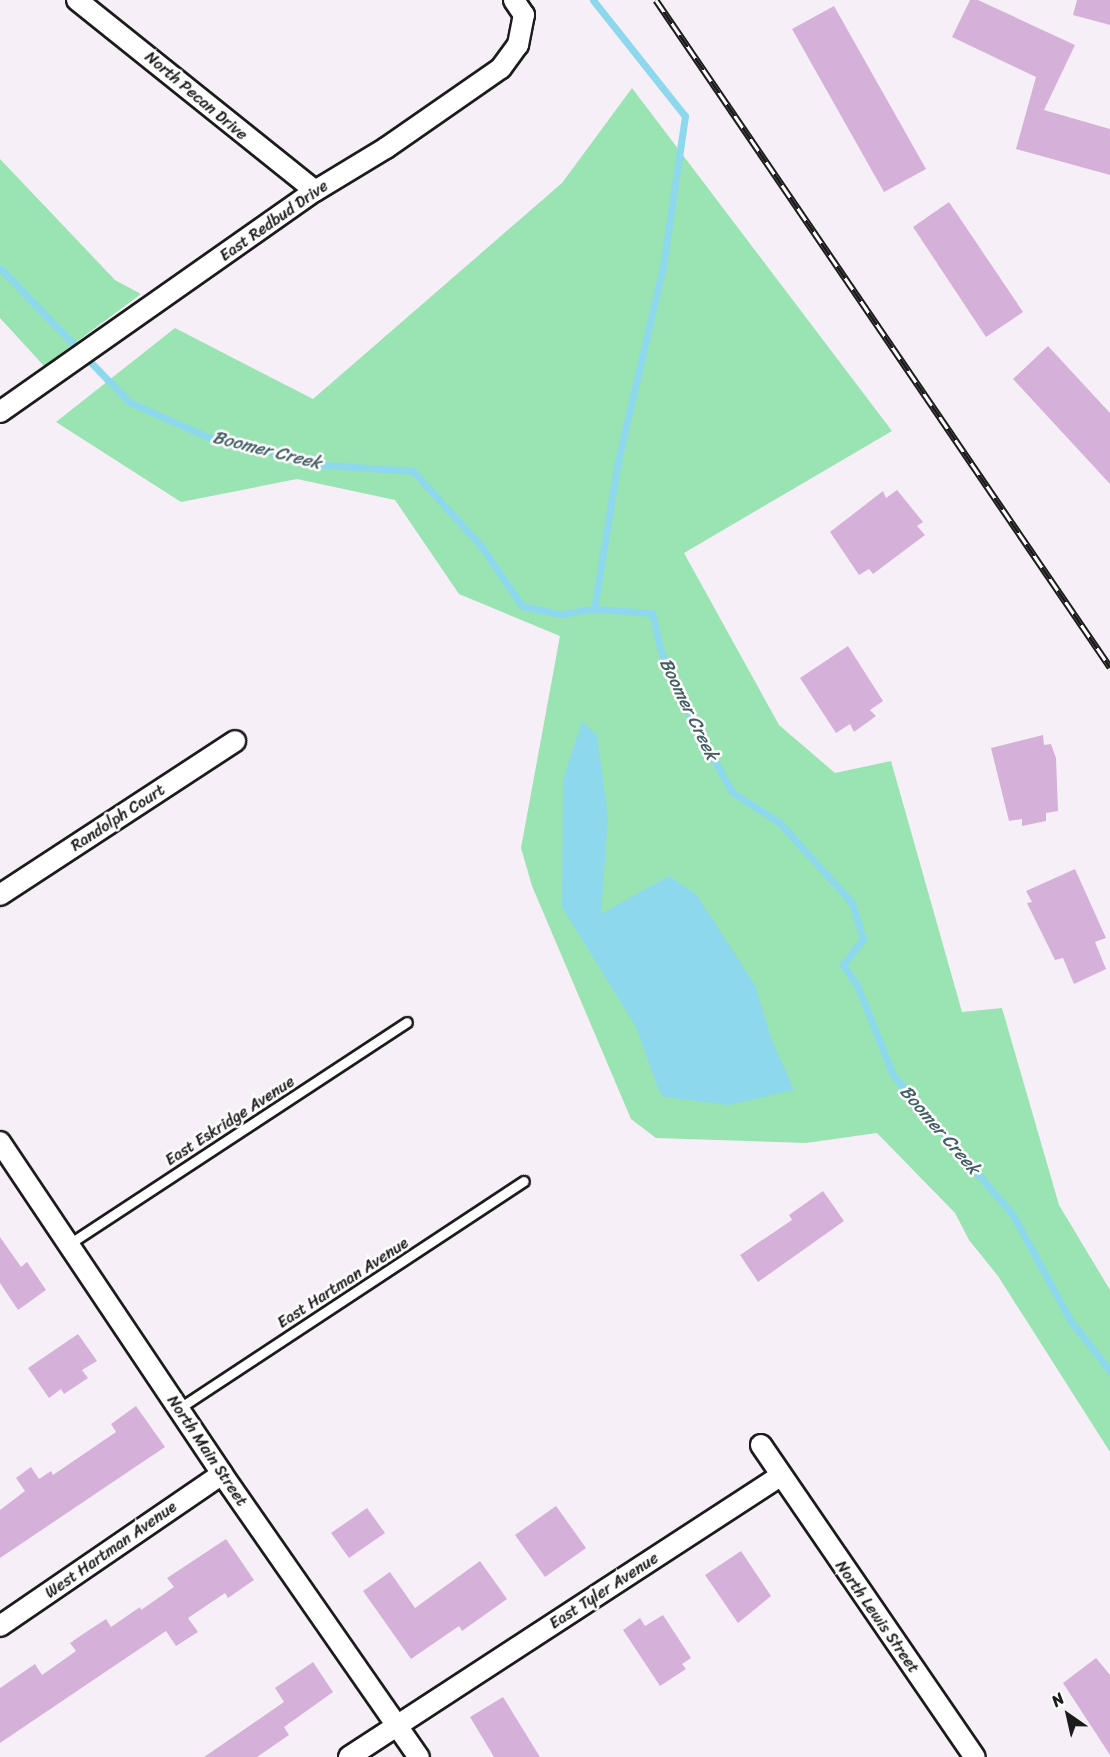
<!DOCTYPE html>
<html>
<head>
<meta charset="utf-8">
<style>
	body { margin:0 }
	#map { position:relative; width:1110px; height:1757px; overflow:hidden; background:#f7eff8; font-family:Sriracha,sans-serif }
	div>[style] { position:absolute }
	.green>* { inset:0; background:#9ae3b3 }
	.water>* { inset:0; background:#8dd8ed }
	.stream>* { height:7px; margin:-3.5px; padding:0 3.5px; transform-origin:3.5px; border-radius:3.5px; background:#8dd8ed }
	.building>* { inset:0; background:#d5b1da }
	.roads { filter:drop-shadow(2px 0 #1c1c1c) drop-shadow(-2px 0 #1c1c1c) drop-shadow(0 2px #1c1c1c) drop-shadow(0 -2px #1c1c1c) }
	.service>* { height:9px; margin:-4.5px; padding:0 4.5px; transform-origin:4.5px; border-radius:4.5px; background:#fff }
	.minor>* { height:20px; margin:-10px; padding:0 10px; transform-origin:10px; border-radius:10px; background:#fff }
	.rail>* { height:7px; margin-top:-3.5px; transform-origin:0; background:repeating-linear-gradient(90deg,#fff 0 14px,#1c1c1c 0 28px); box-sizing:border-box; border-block:2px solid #1c1c1c }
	span { translate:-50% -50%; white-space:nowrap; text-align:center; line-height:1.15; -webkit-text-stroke:5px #fff; paint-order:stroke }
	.street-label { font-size:16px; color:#1c1c1c }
	.water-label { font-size:18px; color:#445e65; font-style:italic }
	.north { position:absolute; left:1038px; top:1685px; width:60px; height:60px; -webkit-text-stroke:4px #fff; paint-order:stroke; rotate:326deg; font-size:16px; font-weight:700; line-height:24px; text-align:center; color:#1c1c1c }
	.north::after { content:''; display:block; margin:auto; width:21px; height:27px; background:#1c1c1c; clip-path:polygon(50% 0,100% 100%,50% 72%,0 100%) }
</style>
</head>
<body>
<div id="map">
	<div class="green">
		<div style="clip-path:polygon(632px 88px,892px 431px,684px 553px,779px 725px,835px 773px,891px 761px,962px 1012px,1002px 1008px,1059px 1205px,1110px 1290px,1110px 1452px,998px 1276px,969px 1240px,955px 1213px,877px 1133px,806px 1143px,656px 1138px,631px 1119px,532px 886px,521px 848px,560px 636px,459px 594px,395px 500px,297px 479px,181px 502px,56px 422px,175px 328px,313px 399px,562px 183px)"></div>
		<div style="clip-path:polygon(0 159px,115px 280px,141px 294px,44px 366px,0 318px)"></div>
	</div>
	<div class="water">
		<div style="clip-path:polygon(582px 721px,597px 735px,608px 817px,601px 914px,669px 876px,696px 894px,755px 985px,771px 1038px,794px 1090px,729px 1105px,665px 1097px,659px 1091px,636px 1027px,562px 907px,563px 780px)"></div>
	</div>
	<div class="stream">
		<div style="left:593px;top:0;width:148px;rotate:51.6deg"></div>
		<div style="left:685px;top:116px;width:152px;rotate:98.3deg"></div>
		<div style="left:663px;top:266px;width:205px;rotate:103deg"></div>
		<div style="left:617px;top:466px;width:145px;rotate:99.1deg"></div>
		<div style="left:0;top:268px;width:186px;rotate:46.1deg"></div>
		<div style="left:129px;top:402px;width:86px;rotate:23.9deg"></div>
		<div style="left:208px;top:437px;width:119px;rotate:13.6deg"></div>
		<div style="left:324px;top:465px;width:89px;rotate:3.9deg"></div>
		<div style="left:413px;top:471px;width:101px;rotate:47.8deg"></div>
		<div style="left:481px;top:546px;width:73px;rotate:55.7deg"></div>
		<div style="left:522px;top:606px;width:40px;rotate:12deg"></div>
		<div style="left:561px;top:614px;width:33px;rotate:-9deg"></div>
		<div style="left:594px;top:609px;width:58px;rotate:3.9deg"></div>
		<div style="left:652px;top:613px;width:37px;rotate:77deg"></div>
		<div style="left:660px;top:649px;width:65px;rotate:66.6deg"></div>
		<div style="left:686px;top:709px;width:95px;rotate:61deg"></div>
		<div style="left:732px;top:792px;width:57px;rotate:32.9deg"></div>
		<div style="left:780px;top:823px;width:108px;rotate:48deg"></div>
		<div style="left:852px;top:903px;width:38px;rotate:73deg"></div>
		<div style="left:863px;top:939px;width:33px;rotate:128deg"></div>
		<div style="left:843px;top:965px;width:24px;rotate:55deg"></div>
		<div style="left:857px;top:985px;width:97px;rotate:68.2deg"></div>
		<div style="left:893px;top:1075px;width:184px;rotate:49.4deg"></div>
		<div style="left:1013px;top:1215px;width:119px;rotate:61.5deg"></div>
		<div style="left:1070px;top:1320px;width:65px;rotate:51.9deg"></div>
	</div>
	<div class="building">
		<div style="clip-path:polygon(970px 0,978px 0,1075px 45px,1044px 110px,1110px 129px,1110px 175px,1016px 149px,1036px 77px,952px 37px)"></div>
		<div style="clip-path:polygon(1077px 0,1110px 0,1110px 25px,1073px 15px)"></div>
		<div style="clip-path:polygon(834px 6px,926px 169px,884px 192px,792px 29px)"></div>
		<div style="clip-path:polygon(949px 202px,1023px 312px,986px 337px,913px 227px)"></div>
		<div style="clip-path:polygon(1048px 346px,1110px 413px,1110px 484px,1013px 379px)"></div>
		<div style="clip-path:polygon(897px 490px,923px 522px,917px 526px,925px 535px,873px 574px,869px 569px,859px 575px,830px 532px,883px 491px,886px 498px)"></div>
		<div style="clip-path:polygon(848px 646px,883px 701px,870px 710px,876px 716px,854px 732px,850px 724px,836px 733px,800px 678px)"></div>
		<div style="clip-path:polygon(1043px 735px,1044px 745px,1051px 744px,1056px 758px,1058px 811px,1046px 813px,1046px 821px,1022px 826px,1022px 819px,1009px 821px,991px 748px)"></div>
		<div style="clip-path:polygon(1075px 869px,1106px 938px,1095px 942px,1106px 969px,1074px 984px,1063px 958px,1055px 960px,1027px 903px,1032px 902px,1026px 891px)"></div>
		<div style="clip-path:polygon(823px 1191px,844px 1221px,758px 1282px,740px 1255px,792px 1220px,789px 1215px)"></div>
		<div style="clip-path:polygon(0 1237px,21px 1267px,27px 1262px,46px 1290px,18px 1310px,0 1283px)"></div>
		<div style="clip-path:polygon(78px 1334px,97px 1361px,82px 1370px,88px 1378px,64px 1394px,61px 1389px,49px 1398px,28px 1368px)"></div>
		<div style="clip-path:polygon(136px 1406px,165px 1447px,0 1558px,0 1510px,25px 1491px,16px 1478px,31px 1467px,39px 1479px,51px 1471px,53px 1475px,116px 1432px,111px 1424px)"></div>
		<div style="clip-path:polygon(556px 1506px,586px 1548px,545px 1577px,515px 1535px)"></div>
		<div style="clip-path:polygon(367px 1508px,385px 1533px,349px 1558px,331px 1533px)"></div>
		<div style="clip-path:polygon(226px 1539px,254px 1580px,228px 1598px,225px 1593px,188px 1618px,198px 1632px,176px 1646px,166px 1631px,0 1743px,0 1688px,35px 1664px,42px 1675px,76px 1651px,70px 1643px,86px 1632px,106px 1619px,111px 1627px,140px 1607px,141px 1610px,174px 1587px,167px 1578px)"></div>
		<div style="clip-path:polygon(741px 1551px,771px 1596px,738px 1623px,705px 1575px)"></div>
		<div style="clip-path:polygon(480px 1561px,507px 1599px,462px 1631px,459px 1626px,411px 1659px,363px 1591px,390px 1572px,415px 1608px)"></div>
		<div style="clip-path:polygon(663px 1615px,691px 1658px,682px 1664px,686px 1669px,660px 1686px,623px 1630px,640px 1618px,645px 1626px)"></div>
		<div style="clip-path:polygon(1096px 1658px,1110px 1675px,1110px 1755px,1063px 1683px)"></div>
		<div style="clip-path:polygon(313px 1662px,333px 1692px,284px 1727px,289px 1735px,257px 1757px,204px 1757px,284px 1702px,275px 1688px)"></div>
		<div style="clip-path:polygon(503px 1697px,540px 1757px,494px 1757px,470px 1717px)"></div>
	</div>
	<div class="roads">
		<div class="service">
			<div style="left:69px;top:1244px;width:404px;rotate:-33.3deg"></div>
			<div style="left:178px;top:1409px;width:414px;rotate:-33.4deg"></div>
		</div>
		<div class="minor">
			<div style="left:77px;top:0;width:305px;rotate:38.7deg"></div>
			<div style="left:0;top:412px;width:385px;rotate:-35.1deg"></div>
			<div style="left:315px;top:191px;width:83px;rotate:-31.2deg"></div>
			<div style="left:386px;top:148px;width:140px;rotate:-34.8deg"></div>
			<div style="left:501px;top:68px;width:29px;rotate:-54deg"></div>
			<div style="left:518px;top:45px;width:31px;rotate:-79deg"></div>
			<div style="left:524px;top:15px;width:18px;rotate:-124deg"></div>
			<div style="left:0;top:895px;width:281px;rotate:-33.2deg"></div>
			<div style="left:0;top:1142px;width:399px;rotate:56.2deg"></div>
			<div style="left:222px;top:1474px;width:345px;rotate:55.2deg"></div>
			<div style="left:761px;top:1445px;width:378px;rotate:55.6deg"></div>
			<div style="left:0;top:1626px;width:269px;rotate:-34.4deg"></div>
			<div style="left:349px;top:1757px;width:515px;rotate:-33.1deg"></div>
		</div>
	</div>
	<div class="rail">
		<div style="left:656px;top:0;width:807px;rotate:55.76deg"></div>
	</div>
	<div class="street-label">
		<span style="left:196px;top:96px;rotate:40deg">North Pecan Drive</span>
		<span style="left:274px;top:221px;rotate:-35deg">East Redbud Drive</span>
		<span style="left:118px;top:818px;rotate:-33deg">Randolph Court</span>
		<span style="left:230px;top:1121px;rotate:-33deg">East Eskridge Avenue</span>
		<span style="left:343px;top:1283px;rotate:-33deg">East Hartman Avenue</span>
		<span style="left:207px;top:1451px;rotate:56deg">North Main Street</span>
		<span style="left:111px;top:1550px;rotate:-35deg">West Hartman Avenue</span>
		<span style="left:604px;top:1591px;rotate:-33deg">East Tyler Avenue</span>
		<span style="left:877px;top:1617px;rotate:55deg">North Lewis Street</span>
	</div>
	<div class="water-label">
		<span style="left:267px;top:450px;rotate:14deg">Boomer Creek</span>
		<span style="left:689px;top:709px;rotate:64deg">Boomer Creek</span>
		<span style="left:940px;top:1130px;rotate:49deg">Boomer Creek</span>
	</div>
	<div class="north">N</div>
</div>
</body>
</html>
